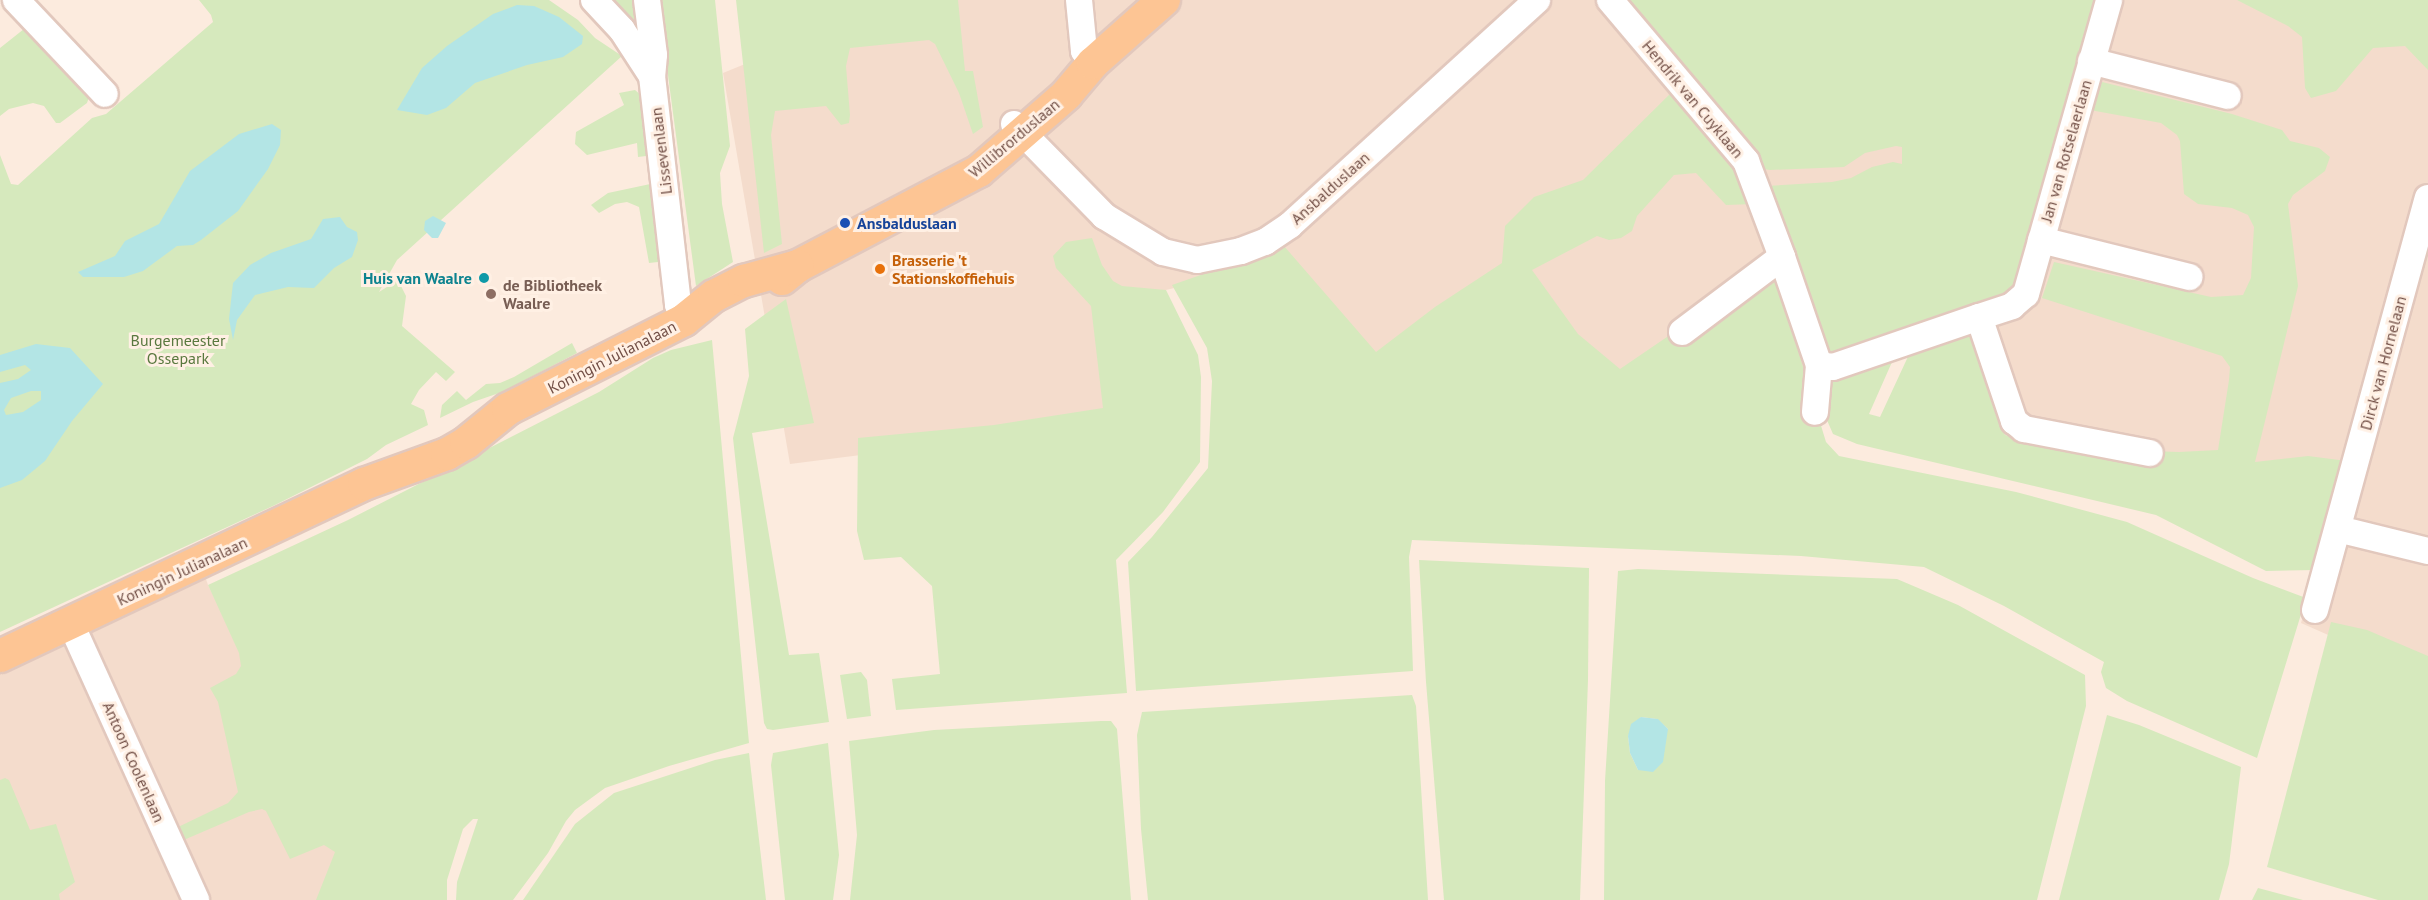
<!DOCTYPE html>
<html>
<head>
<meta charset="utf-8">
<style>
	body { margin:0 }
	#map { position:relative; width:2428px; height:900px; overflow:hidden; background:#fcebde; font-family:"PT Sans",sans-serif }
	div>[style] { position:absolute }
	.residential>* { inset:0; background:#f4dccc }
	.green>* { inset:0; background:#d6e9bd }
	.water>* { inset:0; background:#b3e5e5 }
	.roads { filter:drop-shadow(2px 0 #e2c8bd) drop-shadow(-2px 0 #e2c8bd) drop-shadow(0 2px #e2c8bd) drop-shadow(0 -2px #e2c8bd) }
	.minor>* { height:26px; margin:-13px; padding:0 13px; transform-origin:13px; border-radius:13px; background:#fff }
	.major>* { height:32px; margin:-16px; padding:0 16px; transform-origin:16px; border-radius:16px; background:#fdc594 }
	.dots>* { width:16px; height:16px; translate:-50% -50%; box-sizing:border-box; border:3px solid #fff0e4; border-radius:50% }
	span { translate:-50% -50%; white-space:nowrap; text-align:center; line-height:1.15; -webkit-text-stroke:6px #fff0e4; paint-order:stroke }
	.street-label { font-size:16px; color:#724f46 }
	.transit-label { font-size:16px; color:#164399; font-weight:700 }
	.left { translate:0 -50%; text-align:left }
	.food-label { font-size:16px; color:#c56008; font-weight:700 }
	.culture-label { font-size:16px; color:#0d838f; font-weight:700 }
	.right { translate:-100% -50%; text-align:right }
	.education-label { font-size:16px; color:#785e54; font-weight:700 }
	.park-label { font-size:16px; color:#59783e }
</style>
</head>
<body>
<div id="map">
	<div class="residential">
		<div style="clip-path:polygon(796px 0,2428px 0,2428px 679px,2301px 623px,2347px 462px,2183px 467px,2059px 448px,2005px 435px,1971px 326px,1837px 374px,1611px 383px,1364px 370px,1275px 263px,1166px 290px,1120px 422px,790px 464px,723px 73px,796px 43px)"></div>
		<div style="clip-path:polygon(194px 544px,208px 585px,366px 900px,0 900px,0 651px)"></div>
	</div>
	<div class="green">
		<div style="clip-path:polygon(199px 0,549px 0,578px 20px,595px 38px,622px 56px,397px 260px,379px 292px,398px 280px,406px 296px,402px 326px,455px 372px,446px 381px,436px 372px,419px 390px,411px 404px,424px 410px,428px 425px,386px 445px,367px 459px,275px 505px,0 632px,0 155px,11px 184px,18px 185px,92px 118px,106px 114px,213px 22px,211px 15px)"></div>
		<div style="clip-path:polygon(607px 0,632px 0,636px 29px)"></div>
		<div style="clip-path:polygon(658px 0,715px 0,730px 146px,720px 173px,722px 204px,733px 262px,696px 286px)"></div>
		<div style="clip-path:polygon(736px 0,958px 0,965px 71px,973px 71px,983px 127px,973px 134px,959px 93px,935px 44px,929px 40px,850px 48px,846px 66px,850px 115px,849px 123px,841px 125px,826px 106px,775px 111px,771px 135px,782px 244px,764px 253px)"></div>
		<div style="clip-path:polygon(1629px 0,2095px 0,2026px 279px,2020px 293px,1831px 355px,1822px 353px,1766px 186px,1832px 182px,1851px 178px,1872px 167px,1893px 162px,1902px 164px,1902px 147px,1896px 146px,1865px 153px,1844px 167px,1770px 170px,1757px 168px,1753px 156px)"></div>
		<div style="clip-path:polygon(2237px 0,2428px 0,2428px 70px,2405px 46px,2373px 48px,2336px 91px,2311px 98px,2305px 88px,2302px 37px,2288px 26px)"></div>
		<div style="clip-path:polygon(29px 25px,89px 97px,87px 103px,60px 123px,56px 123px,44px 106px,33px 103px,9px 109px,0 116px,0 48px)"></div>
		<div style="clip-path:polygon(2098px 81px,2232px 114px,2282px 130px,2290px 141px,2319px 148px,2330px 157px,2325px 171px,2293px 195px,2288px 204px,2298px 286px,2255px 462px,2308px 456px,2347px 461px,2315px 570px,2266px 571px,2156px 515px,1857px 444px,1833px 434px,1823px 411px,1824px 382px,1886px 357px,1892px 362px,1869px 414px,1880px 417px,1912px 348px,1971px 326px,2005px 435px,2059px 448px,2179px 452px,2218px 450px,2229px 380px,2230px 367px,2222px 356px,2042px 298px,2054px 262px,2211px 297px,2243px 295px,2251px 278px,2254px 227px,2248px 215px,2232px 208px,2198px 204px,2184px 194px,2180px 141px,2177px 135px,2161px 123px,2090px 110px)"></div>
		<div style="clip-path:polygon(1675px 89px,1744px 175px,1754px 204px,1726px 205px,1696px 173px,1674px 175px,1637px 216px,1632px 231px,1621px 238px,1609px 240px,1597px 236px,1532px 270px,1578px 334px,1620px 369px,1708px 309px,1775px 275px,1826px 442px,1839px 456px,2016px 492px,2127px 522px,2253px 578px,2306px 598px,2257px 758px,2127px 701px,2106px 688px,2101px 672px,2104px 662px,2004px 606px,1924px 567px,1801px 556px,1412px 540px,1409px 557px,1413px 671px,1136px 691px,1128px 562px,1152px 537px,1208px 468px,1212px 381px,1207px 348px,1172px 285px,1284px 246px,1376px 352px,1435px 307px,1502px 263px,1505px 226px,1534px 197px,1583px 180px)"></div>
		<div style="clip-path:polygon(635px 90px,649px 102px,654px 144px,646px 156px,638px 157px,637px 143px,587px 155px,575px 144px,576px 132px,624px 105px,619px 93px)"></div>
		<div style="clip-path:polygon(655px 183px,667px 261px,649px 263px,639px 207px,627px 202px,615px 204px,599px 213px,591px 205px,608px 193px)"></div>
		<div style="clip-path:polygon(1092px 238px,1102px 265px,1113px 281px,1122px 286px,1166px 290px,1198px 355px,1201px 377px,1200px 462px,1163px 512px,1116px 560px,1127px 693px,896px 710px,892px 679px,940px 674px,932px 586px,901px 557px,864px 560px,857px 531px,858px 438px,994px 425px,1103px 408px,1091px 306px,1056px 268px,1053px 256px,1066px 242px)"></div>
		<div style="clip-path:polygon(786px 299px,814px 423px,752px 433px,789px 655px,819px 653px,829px 722px,773px 730px,767px 729px,764px 723px,733px 438px,749px 376px,745px 329px)"></div>
		<div style="clip-path:polygon(712px 340px,749px 743px,669px 766px,605px 788px,575px 810px,566px 821px,548px 853px,513px 900px,456px 900px,457px 882px,478px 819px,473px 819px,463px 829px,447px 880px,447px 900px,316px 900px,335px 852px,324px 845px,290px 859px,266px 811px,262px 809px,249px 812px,179px 842px,174px 829px,228px 803px,238px 792px,218px 702px,210px 688px,236px 674px,241px 666px,239px 653px,208px 585px,348px 520px,599px 392px,653px 358px,671px 350px)"></div>
		<div style="clip-path:polygon(572px 343px,577px 353px,502px 392px,473px 402px,440px 418px,442px 405px,457px 391px,466px 400px,486px 384px,500px 383px,514px 377px)"></div>
		<div style="clip-path:polygon(1419px 560px,1589px 568px,1588px 680px,1580px 900px,1444px 900px,1426px 682px)"></div>
		<div style="clip-path:polygon(evenodd,1638px 569px,1897px 579px,1958px 605px,2085px 675px,2086px 706px,2037px 900px,1604px 900px,1605px 781px,1618px 571px,1638px 569px,1641px 717px,1657px 719px,1668px 729px,1638px 770px,1630px 753px,1628px 736px,1641px 717px)"></div>
		<div style="clip-path:polygon(2331px 622px,2367px 630px,2428px 656px,2428px 900px,2378px 900px,2267px 867px)"></div>
		<div style="clip-path:polygon(861px 672px,867px 680px,871px 716px,847px 719px,840px 675px)"></div>
		<div style="clip-path:polygon(1412px 695px,1416px 706px,1428px 900px,1148px 900px,1141px 829px,1137px 735px,1142px 712px)"></div>
		<div style="clip-path:polygon(2107px 715px,2139px 725px,2241px 767px,2229px 864px,2219px 900px,2059px 900px)"></div>
		<div style="clip-path:polygon(1101px 721px,1111px 721px,1117px 729px,1131px 900px,850px 900px,857px 835px,849px 741px,934px 730px)"></div>
		<div style="clip-path:polygon(828px 743px,839px 855px,833px 900px,785px 900px,771px 765px,773px 753px)"></div>
		<div style="clip-path:polygon(749px 753px,766px 900px,523px 900px,575px 824px,614px 793px,715px 760px)"></div>
		<div style="clip-path:polygon(5px 778px,9px 780px,30px 830px,56px 824px,75px 882px,59px 894px,60px 900px,0 900px,0 780px)"></div>
		<div style="clip-path:polygon(2258px 888px,2303px 900px,2252px 900px)"></div>
	</div>
	<div class="water">
		<div style="clip-path:polygon(517px 5px,534px 6px,559px 17px,583px 36px,582px 44px,563px 57px,527px 65px,475px 83px,446px 108px,427px 115px,397px 110px,422px 68px,447px 46px,493px 14px)"></div>
		<div style="clip-path:polygon(272px 124px,281px 130px,280px 145px,268px 169px,238px 211px,201px 240px,193px 245px,177px 246px,143px 271px,124px 277px,83px 277px,78px 272px,115px 256px,125px 241px,159px 224px,190px 171px,239px 134px)"></div>
		<div style="clip-path:polygon(433px 216px,446px 223px,438px 238px,432px 238px,424px 230px,425px 221px)"></div>
		<div style="clip-path:polygon(340px 217px,347px 227px,357px 232px,358px 240px,352px 257px,334px 268px,314px 288px,288px 287px,255px 295px,237px 320px,233px 340px,229px 319px,233px 283px,250px 265px,271px 253px,311px 239px,323px 219px)"></div>
		<div style="clip-path:polygon(evenodd,36px 344px,70px 348px,103px 384px,72px 421px,45px 461px,22px 480px,0 488px,0 383px,18px 379px,31px 370px,25px 365px,0 372px,0 355px,36px 344px,31px 391px,41px 391px,41px 400px,23px 412px,6px 415px,4px 410px,11px 398px,31px 391px)"></div>
		<div style="clip-path:polygon(1641px 717px,1658px 719px,1668px 729px,1663px 762px,1653px 772px,1638px 770px,1630px 753px,1628px 736px,1631px 724px)"></div>
	</div>
	<div class="roads">
		<div class="minor">
			<div style="left:16px;top:0;width:129px;rotate:46.6deg"></div>
			<div style="left:594px;top:0;width:41px;rotate:47deg"></div>
			<div style="left:622px;top:30px;width:55px;rotate:56.9deg"></div>
			<div style="left:652px;top:76px;width:230px;rotate:83.5deg"></div>
			<div style="left:678px;top:305px;width:16px;rotate:68deg"></div>
			<div style="left:647px;top:0;width:55px;rotate:82.7deg"></div>
			<div style="left:654px;top:55px;width:21px;rotate:95deg"></div>
			<div style="left:1079px;top:0;width:51px;rotate:84.4deg"></div>
			<div style="left:1084px;top:51px;width:15px;rotate:53deg"></div>
			<div style="left:1610px;top:0;width:211px;rotate:49.8deg"></div>
			<div style="left:1746px;top:161px;width:103px;rotate:69.4deg"></div>
			<div style="left:1782px;top:257px;width:114px;rotate:71.1deg"></div>
			<div style="left:1819px;top:365px;width:47px;rotate:94.9deg"></div>
			<div style="left:2091px;top:61px;width:141px;rotate:14.3deg"></div>
			<div style="left:1014px;top:124px;width:129px;rotate:45.6deg"></div>
			<div style="left:1104px;top:216px;width:69px;rotate:31.4deg"></div>
			<div style="left:1163px;top:252px;width:35px;rotate:13deg"></div>
			<div style="left:1197px;top:260px;width:45px;rotate:-11.6deg"></div>
			<div style="left:1241px;top:251px;width:26px;rotate:-21deg"></div>
			<div style="left:1265px;top:242px;width:30px;rotate:-34deg"></div>
			<div style="left:1290px;top:225px;width:334px;rotate:-42.3deg"></div>
			<div style="left:2041px;top:240px;width:153px;rotate:14deg"></div>
			<div style="left:1979px;top:317px;width:110px;rotate:71.4deg"></div>
			<div style="left:2014px;top:421px;width:13px;rotate:39deg"></div>
			<div style="left:2024px;top:429px;width:128px;rotate:10.8deg"></div>
			<div style="left:1682px;top:332px;width:125px;rotate:-36.9deg"></div>
			<div style="left:1819px;top:365px;width:14px;rotate:8deg"></div>
			<div style="left:1833px;top:367px;width:154px;rotate:-18.9deg"></div>
			<div style="left:1979px;top:317px;width:35px;rotate:-18deg"></div>
			<div style="left:2012px;top:306px;width:18px;rotate:-41deg"></div>
			<div style="left:2026px;top:294px;width:305px;rotate:-74.2deg"></div>
			<div style="left:2338px;top:529px;width:93px;rotate:13.7deg"></div>
			<div style="left:2315px;top:610px;width:427px;rotate:-74.7deg"></div>
			<div style="left:71px;top:624px;width:303px;rotate:65.6deg"></div>
		</div>
		<div class="major">
			<div style="left:782px;top:279px;width:21px;rotate:-39deg"></div>
			<div style="left:798px;top:266px;width:204px;rotate:-27.7deg"></div>
			<div style="left:979px;top:171px;width:116px;rotate:-41.1deg"></div>
			<div style="left:1066px;top:95px;width:42px;rotate:-49.8deg"></div>
			<div style="left:1093px;top:63px;width:95px;rotate:-41.6deg"></div>
			<div style="left:0;top:656px;width:403px;rotate:-25.3deg"></div>
			<div style="left:364px;top:484px;width:88px;rotate:-19.9deg"></div>
			<div style="left:447px;top:454px;width:22px;rotate:-30deg"></div>
			<div style="left:466px;top:443px;width:54px;rotate:-39deg"></div>
			<div style="left:508px;top:409px;width:197px;rotate:-26.8deg"></div>
			<div style="left:684px;top:320px;width:38px;rotate:-39deg"></div>
			<div style="left:714px;top:296px;width:34px;rotate:-27deg"></div>
			<div style="left:744px;top:281px;width:56px;rotate:-15.5deg"></div>
		</div>
	</div>
	<div class="dots">
		<div style="left:845px;top:223px;background:#1a4fb4"></div>
		<div style="left:880px;top:269px;background:#e8710a"></div>
		<div style="left:484px;top:278px;background:#0f9aa8"></div>
		<div style="left:491px;top:294px;background:#8d6e63"></div>
	</div>
	<div class="street-label">
		<span style="left:1693px;top:99px;rotate:50deg">Hendrik van Cuyklaan</span>
		<span style="left:1014px;top:138px;rotate:-40deg">Willibrorduslaan</span>
		<span style="left:661px;top:151px;rotate:-97deg">Lissevenlaan</span>
		<span style="left:2066px;top:151px;rotate:-74deg">Jan van Rotselaerlaan</span>
		<span style="left:1330px;top:188px;rotate:-42deg">Ansbalduslaan</span>
		<span style="left:612px;top:357px;rotate:-27deg">Koningin Julianalaan</span>
		<span style="left:2383px;top:363px;rotate:-75deg">Dirck van Hornelaan</span>
		<span style="left:182px;top:571px;rotate:-25deg">Koningin Julianalaan</span>
		<span style="left:134px;top:762px;rotate:66deg">Antoon Coolenlaan</span>
	</div>
	<div class="transit-label">
		<span class="left" style="left:857px;top:223px">Ansbalduslaan</span>
	</div>
	<div class="food-label">
		<span class="left" style="left:892px;top:269px">Brasserie 't<br>Stationskoffiehuis</span>
	</div>
	<div class="culture-label">
		<span class="right" style="left:472px;top:278px">Huis van Waalre</span>
	</div>
	<div class="education-label">
		<span class="left" style="left:503px;top:294px">de Bibliotheek<br>Waalre</span>
	</div>
	<div class="park-label">
		<span style="left:178px;top:349px">Burgemeester<br>Ossepark</span>
	</div>
</div>
</body>
</html>
